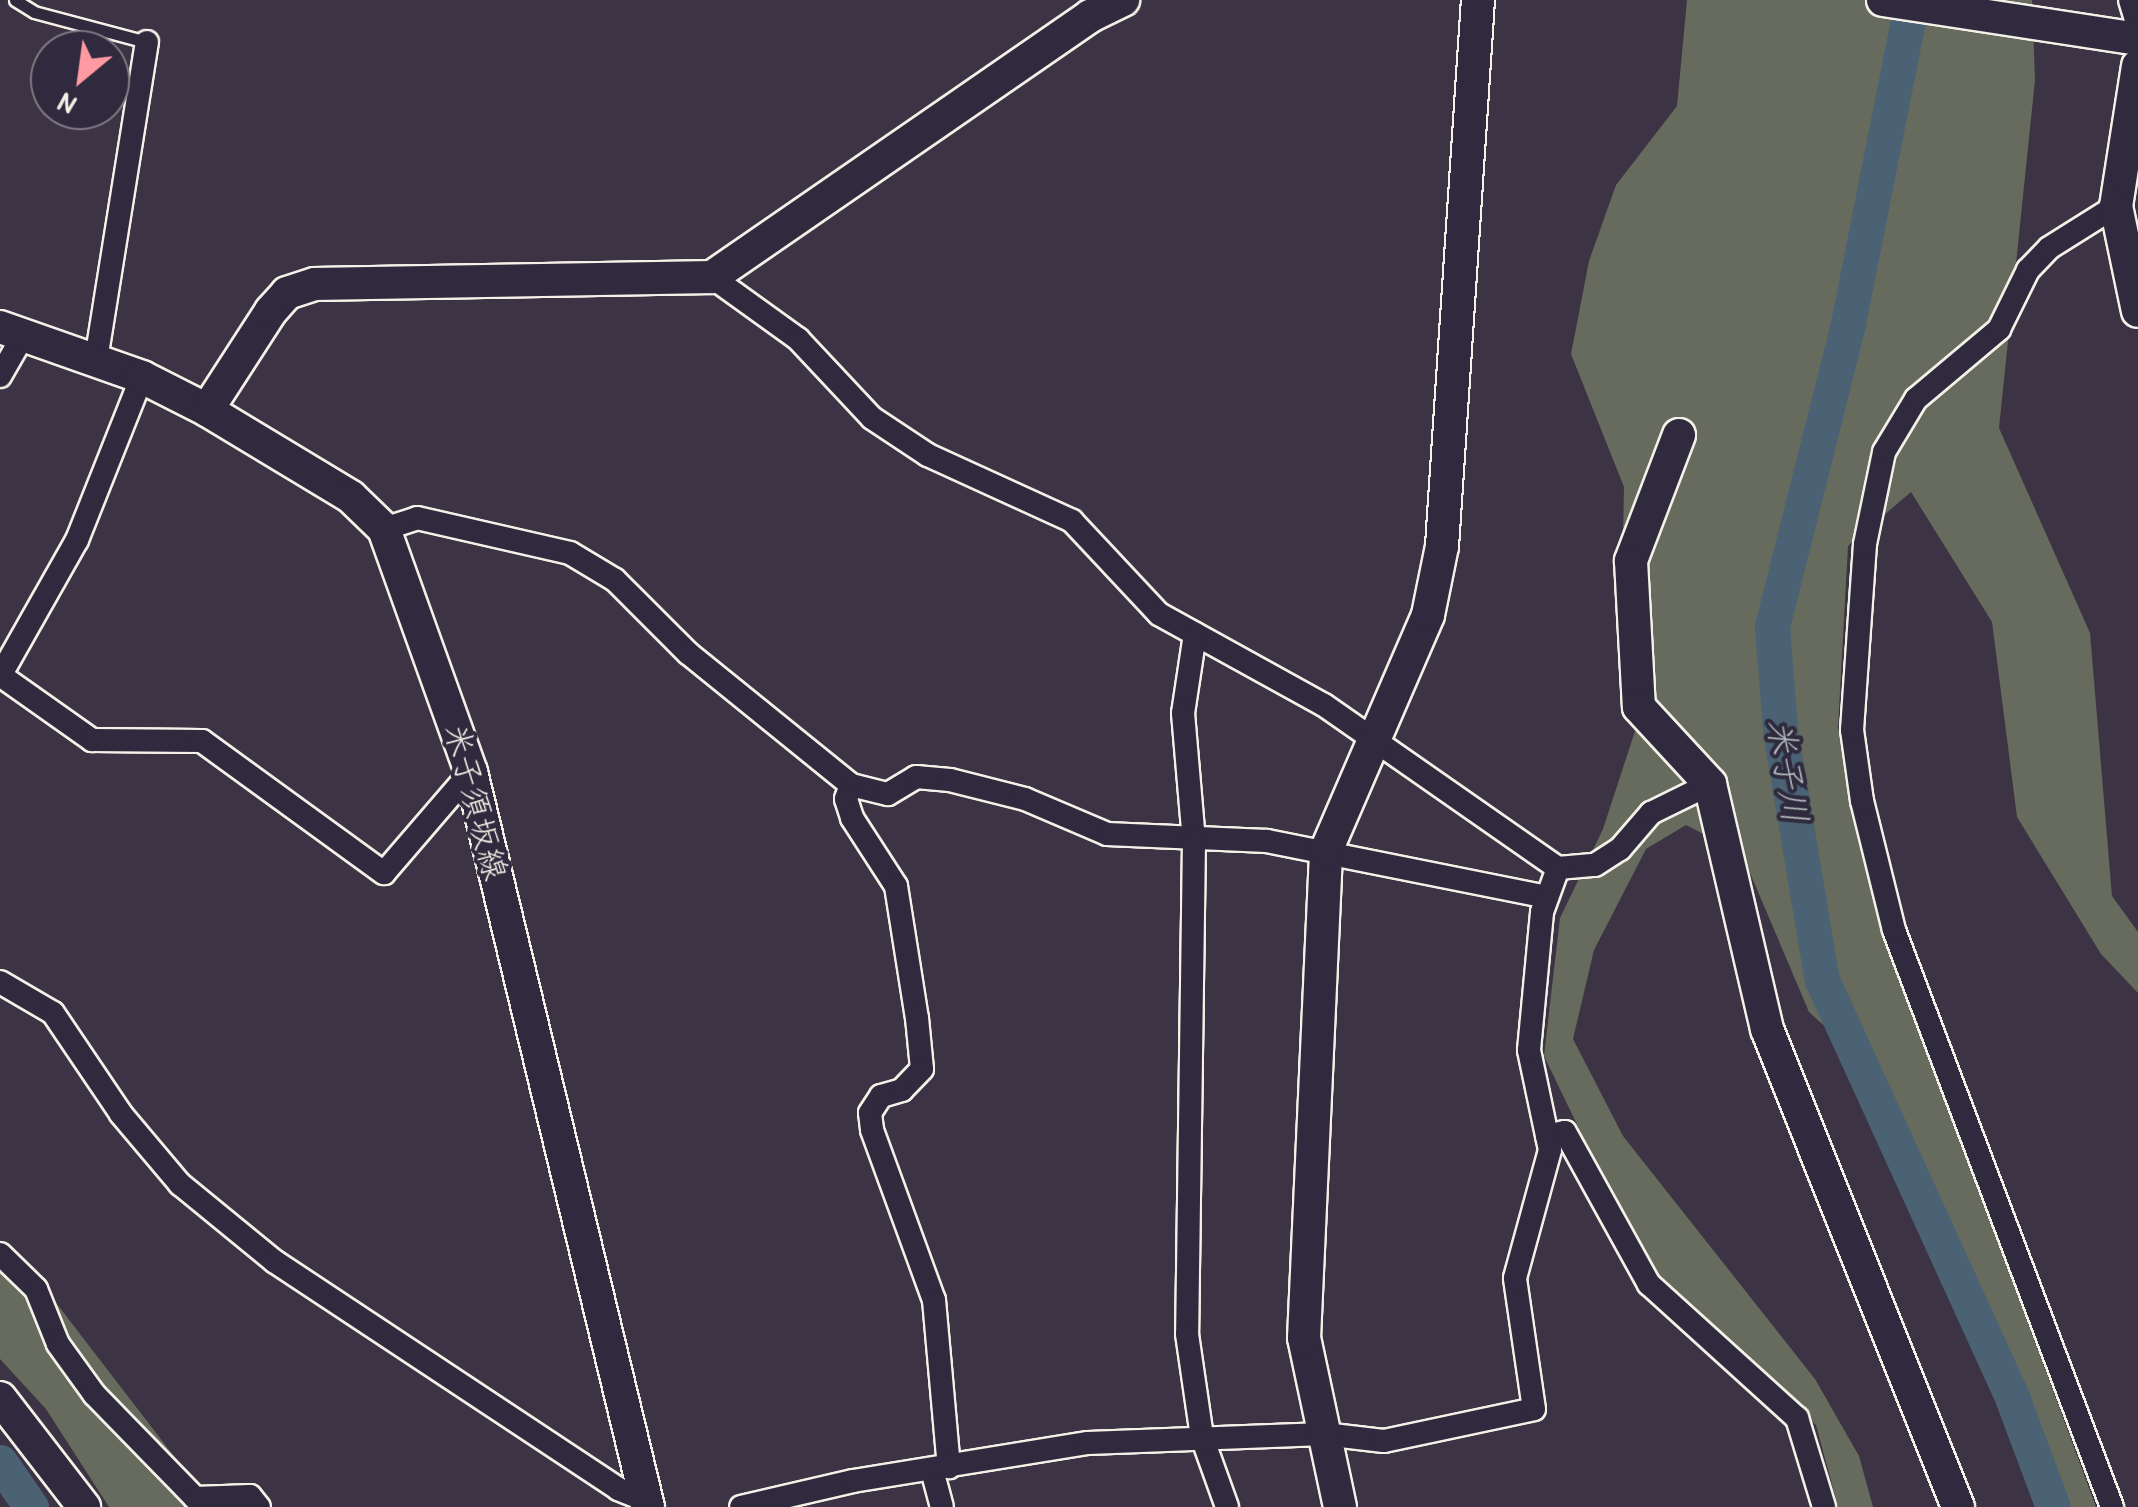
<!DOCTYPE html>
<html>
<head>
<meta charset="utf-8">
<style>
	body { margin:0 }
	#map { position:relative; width:2138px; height:1507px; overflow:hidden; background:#3c3444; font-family:"Patrick Hand","Klee One",sans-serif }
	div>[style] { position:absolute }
	.green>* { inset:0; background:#676b5d }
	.river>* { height:35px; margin:-17.5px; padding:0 17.5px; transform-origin:17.5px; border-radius:17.5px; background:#4a6274 }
	.roads { filter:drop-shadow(2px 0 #f4f1e8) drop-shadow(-2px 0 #f4f1e8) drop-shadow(0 2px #f4f1e8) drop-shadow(0 -2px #f4f1e8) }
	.lane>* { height:11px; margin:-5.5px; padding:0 5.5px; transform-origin:5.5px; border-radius:5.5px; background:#2f2a3d }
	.street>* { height:22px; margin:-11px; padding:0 11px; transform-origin:11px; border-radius:11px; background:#2f2a3d }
	.secondary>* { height:32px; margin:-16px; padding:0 16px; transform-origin:16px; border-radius:16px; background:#2f2a3d }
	span { translate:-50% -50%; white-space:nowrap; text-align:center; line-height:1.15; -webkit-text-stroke:8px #2f2a3d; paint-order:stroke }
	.street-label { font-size:32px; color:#f4f1e8 }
	.water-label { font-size:35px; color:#b0b8ba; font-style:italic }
	.north { position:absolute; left:30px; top:30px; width:100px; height:100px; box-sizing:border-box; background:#2f2a3d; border:2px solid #7e7a81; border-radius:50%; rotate:209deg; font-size:28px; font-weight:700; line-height:40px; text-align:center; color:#f4f1e8 }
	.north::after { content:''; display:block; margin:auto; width:35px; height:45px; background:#ff9aa2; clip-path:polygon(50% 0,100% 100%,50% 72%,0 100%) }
</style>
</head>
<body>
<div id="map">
	<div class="green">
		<div style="clip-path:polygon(1687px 0,2032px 0,2035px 80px,1999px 428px,2090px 633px,2112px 896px,2138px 932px,2138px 993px,2101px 954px,2017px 817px,1992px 622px,1911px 492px,1848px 546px,1838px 728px,1961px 1141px,2096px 1507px,2057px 1507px,1886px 1082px,1809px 1012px,1742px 854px,1686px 825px,1646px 849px,1594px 950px,1573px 1039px,1623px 1136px,1815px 1379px,1859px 1456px,1873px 1507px,1838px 1507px,1816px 1425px,1649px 1274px,1544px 1056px,1560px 918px,1603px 829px,1655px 670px,1622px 590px,1624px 487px,1571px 354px,1589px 261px,1616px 185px,1677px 106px)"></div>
		<div style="clip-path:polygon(0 1240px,30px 1269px,213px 1507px,109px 1507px,46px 1409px,0 1359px)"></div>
	</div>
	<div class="river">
		<div style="left:1912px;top:0;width:334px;rotate:101.2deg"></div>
		<div style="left:1847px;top:328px;width:307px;rotate:104.1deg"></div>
		<div style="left:1772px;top:626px;width:104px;rotate:85.6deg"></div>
		<div style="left:1780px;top:730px;width:254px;rotate:80.5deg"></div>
		<div style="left:1822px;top:980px;width:461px;rotate:65.5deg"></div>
		<div style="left:2013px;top:1400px;width:114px;rotate:69.5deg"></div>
		<div style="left:0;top:1462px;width:55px;rotate:55.4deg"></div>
	</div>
	<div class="roads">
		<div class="lane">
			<div style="left:15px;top:0;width:22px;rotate:32deg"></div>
			<div style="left:34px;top:12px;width:117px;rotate:14.9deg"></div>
		</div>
		<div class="street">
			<div style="left:2130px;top:0;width:28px;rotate:73deg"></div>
			<div style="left:712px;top:277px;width:106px;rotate:35.8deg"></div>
			<div style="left:798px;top:339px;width:108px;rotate:46.9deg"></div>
			<div style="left:872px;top:418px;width:67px;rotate:33.5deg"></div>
			<div style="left:928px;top:455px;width:158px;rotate:24.6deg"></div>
			<div style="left:1072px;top:521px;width:127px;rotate:46.9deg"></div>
			<div style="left:1159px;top:614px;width:188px;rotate:28.9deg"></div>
			<div style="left:1324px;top:705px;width:285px;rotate:34.9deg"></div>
			<div style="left:1558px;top:868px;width:37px;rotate:-5deg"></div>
			<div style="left:1595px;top:865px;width:30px;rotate:-33deg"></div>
			<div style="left:1620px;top:849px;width:48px;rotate:-49.3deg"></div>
			<div style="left:1651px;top:813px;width:66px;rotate:-26.2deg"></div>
			<div style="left:96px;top:360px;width:322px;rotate:-80.9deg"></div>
			<div style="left:0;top:376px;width:46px;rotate:-60.1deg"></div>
			<div style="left:384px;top:529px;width:35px;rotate:-18deg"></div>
			<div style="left:417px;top:518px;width:157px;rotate:12.9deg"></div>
			<div style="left:570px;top:553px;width:52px;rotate:31deg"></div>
			<div style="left:615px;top:580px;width:103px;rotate:45deg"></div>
			<div style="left:688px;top:653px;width:210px;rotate:39deg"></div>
			<div style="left:851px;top:785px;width:38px;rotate:14deg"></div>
			<div style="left:888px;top:794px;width:33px;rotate:-31deg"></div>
			<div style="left:916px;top:777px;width:34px;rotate:5deg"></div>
			<div style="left:950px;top:780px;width:77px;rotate:14.2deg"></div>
			<div style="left:1025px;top:799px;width:89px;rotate:23.1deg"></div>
			<div style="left:1107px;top:834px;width:160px;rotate:2.5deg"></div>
			<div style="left:1267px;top:841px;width:285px;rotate:11.3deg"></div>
			<div style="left:1195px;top:634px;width:80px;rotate:98.6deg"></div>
			<div style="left:1183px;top:713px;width:128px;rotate:85.1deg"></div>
			<div style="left:1194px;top:841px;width:493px;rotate:90.8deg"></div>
			<div style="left:1187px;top:1334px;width:104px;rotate:81.7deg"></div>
			<div style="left:1202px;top:1437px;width:74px;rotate:70.3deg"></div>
			<div style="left:0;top:675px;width:113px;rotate:35.2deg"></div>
			<div style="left:92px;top:740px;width:110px;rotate:0.5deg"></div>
			<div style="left:202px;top:741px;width:225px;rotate:36deg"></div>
			<div style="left:384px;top:873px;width:133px;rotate:-49.3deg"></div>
			<div style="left:0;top:676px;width:156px;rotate:-60.5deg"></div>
			<div style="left:77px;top:540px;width:175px;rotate:-68.3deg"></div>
			<div style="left:851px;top:785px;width:15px;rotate:110deg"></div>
			<div style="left:846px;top:799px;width:20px;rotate:72deg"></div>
			<div style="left:852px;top:818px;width:81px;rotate:57.1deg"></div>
			<div style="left:896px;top:886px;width:134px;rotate:81deg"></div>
			<div style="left:917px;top:1018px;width:51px;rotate:84.4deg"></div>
			<div style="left:922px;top:1069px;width:29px;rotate:134deg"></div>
			<div style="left:902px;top:1090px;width:22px;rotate:164deg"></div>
			<div style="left:881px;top:1096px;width:20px;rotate:123deg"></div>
			<div style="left:870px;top:1113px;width:17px;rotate:83deg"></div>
			<div style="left:872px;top:1130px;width:181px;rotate:70deg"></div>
			<div style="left:934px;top:1300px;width:168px;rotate:84.9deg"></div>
			<div style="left:0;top:982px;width:61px;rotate:30.3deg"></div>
			<div style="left:53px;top:1013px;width:122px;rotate:56deg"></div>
			<div style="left:121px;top:1114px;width:92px;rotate:49.9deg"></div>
			<div style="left:180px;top:1184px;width:122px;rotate:39.3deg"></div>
			<div style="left:274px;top:1261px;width:413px;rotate:33.5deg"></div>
			<div style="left:618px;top:1489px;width:31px;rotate:22deg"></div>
			<div style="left:1547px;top:1136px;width:18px;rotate:-13deg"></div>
			<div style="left:1565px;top:1132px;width:174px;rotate:61.1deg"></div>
			<div style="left:1649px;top:1284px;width:200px;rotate:42.2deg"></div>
			<div style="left:1797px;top:1418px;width:93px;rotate:73.1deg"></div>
			<div style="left:0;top:1254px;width:50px;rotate:44.2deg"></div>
			<div style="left:36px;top:1289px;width:59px;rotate:68.2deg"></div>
			<div style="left:58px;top:1344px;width:62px;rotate:54.2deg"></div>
			<div style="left:94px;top:1394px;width:145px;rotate:45.8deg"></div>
			<div style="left:195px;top:1498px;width:55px;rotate:-2.1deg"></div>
			<div style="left:250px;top:1496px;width:14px;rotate:51deg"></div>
			<div style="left:932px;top:1470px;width:38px;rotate:75deg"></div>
			<div style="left:741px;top:1507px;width:115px;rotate:-13.1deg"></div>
			<div style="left:853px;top:1481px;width:238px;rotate:-9.2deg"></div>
			<div style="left:1088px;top:1443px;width:236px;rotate:-2.2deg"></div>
			<div style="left:1324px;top:1434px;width:60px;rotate:6.7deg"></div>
			<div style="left:1384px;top:1441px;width:153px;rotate:-12deg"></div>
			<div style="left:1534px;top:1409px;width:132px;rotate:-98.3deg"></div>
			<div style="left:1515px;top:1278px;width:133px;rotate:-74.7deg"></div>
			<div style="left:1550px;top:1150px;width:102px;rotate:-101.9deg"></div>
			<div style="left:1529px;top:1050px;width:139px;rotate:-84.6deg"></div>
			<div style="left:1542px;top:912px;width:47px;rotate:-70deg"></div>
			<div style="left:2112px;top:1507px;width:617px;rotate:-110.7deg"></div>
			<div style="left:1894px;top:930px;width:133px;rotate:-103.9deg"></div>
			<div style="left:1862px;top:801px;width:72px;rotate:-98deg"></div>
			<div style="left:1852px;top:730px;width:186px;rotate:-86deg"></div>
			<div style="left:1865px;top:544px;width:94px;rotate:-78.3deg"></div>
			<div style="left:1884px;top:452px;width:62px;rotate:-58.9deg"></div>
			<div style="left:1916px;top:399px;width:109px;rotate:-40.1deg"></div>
			<div style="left:1999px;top:329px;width:66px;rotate:-63.8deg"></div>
			<div style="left:2028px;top:270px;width:30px;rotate:-46deg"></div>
			<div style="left:2049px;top:248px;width:79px;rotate:-32.1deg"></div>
		</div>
		<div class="secondary">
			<div style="left:1883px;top:0;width:258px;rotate:8.7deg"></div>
			<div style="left:2138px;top:66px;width:142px;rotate:98.9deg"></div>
			<div style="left:2116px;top:206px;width:107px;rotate:78.2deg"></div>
			<div style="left:0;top:327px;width:151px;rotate:19.4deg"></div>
			<div style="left:142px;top:377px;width:73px;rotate:26.9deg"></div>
			<div style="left:207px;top:410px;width:168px;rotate:31.1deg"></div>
			<div style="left:351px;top:497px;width:46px;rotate:44.1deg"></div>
			<div style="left:384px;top:529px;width:258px;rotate:70.3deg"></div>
			<div style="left:471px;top:772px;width:756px;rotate:76.46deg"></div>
			<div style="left:207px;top:410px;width:118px;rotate:-57.1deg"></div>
			<div style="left:271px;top:311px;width:24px;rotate:-48deg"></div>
			<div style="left:287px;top:293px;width:29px;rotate:-18deg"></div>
			<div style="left:315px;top:284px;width:397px;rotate:-1deg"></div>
			<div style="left:712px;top:277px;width:459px;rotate:-34.6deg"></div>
			<div style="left:1090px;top:16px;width:37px;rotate:-26deg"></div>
			<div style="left:1679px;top:435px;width:135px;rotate:110.9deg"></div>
			<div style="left:1631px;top:561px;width:146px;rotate:86.9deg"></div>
			<div style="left:1639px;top:707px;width:105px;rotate:47.3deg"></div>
			<div style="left:1710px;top:784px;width:252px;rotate:76.9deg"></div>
			<div style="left:1767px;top:1029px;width:515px;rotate:68.22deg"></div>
			<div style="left:0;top:1398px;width:138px;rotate:52.4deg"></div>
			<div style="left:1340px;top:1507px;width:173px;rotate:-102deg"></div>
			<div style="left:1304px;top:1338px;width:487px;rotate:-87.4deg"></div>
			<div style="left:1326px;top:851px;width:257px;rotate:-66.6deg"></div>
			<div style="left:1428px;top:615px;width:70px;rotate:-78.5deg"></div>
			<div style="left:1442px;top:546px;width:547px;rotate:-86.23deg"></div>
		</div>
	</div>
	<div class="street-label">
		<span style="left:476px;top:802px;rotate:75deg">米子須坂線</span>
	</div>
	<div class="water-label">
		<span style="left:1788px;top:771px;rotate:81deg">米子川</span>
	</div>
	<div class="north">N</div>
</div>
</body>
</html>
